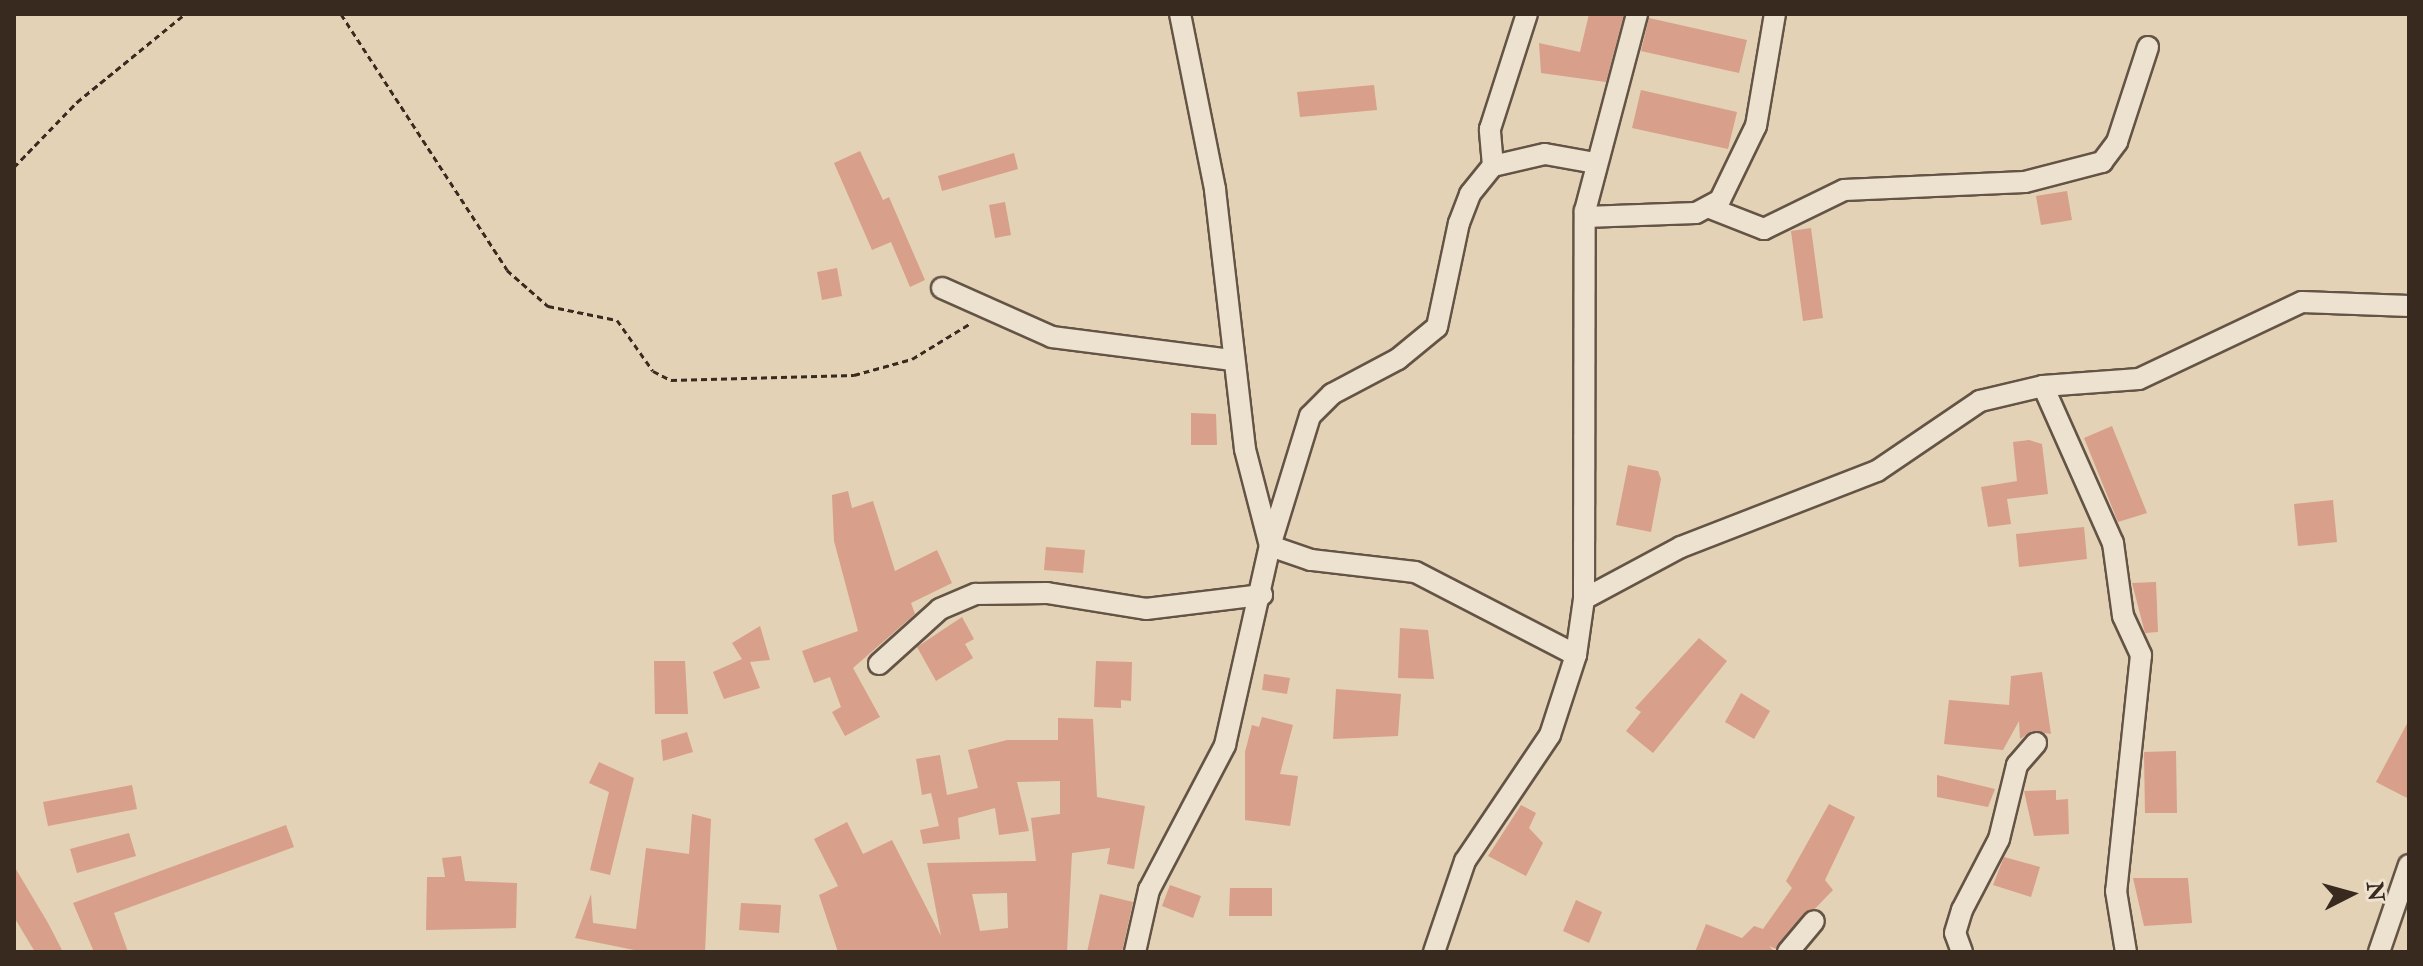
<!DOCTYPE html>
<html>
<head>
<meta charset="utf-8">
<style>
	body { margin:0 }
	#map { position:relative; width:2423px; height:966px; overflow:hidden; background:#e3d2b6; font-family:"IM FELL Double Pica",serif }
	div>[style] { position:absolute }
	.building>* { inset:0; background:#d89f8a }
	.path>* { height:3px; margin-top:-1.5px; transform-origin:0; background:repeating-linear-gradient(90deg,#392a1f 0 6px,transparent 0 10px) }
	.roads { filter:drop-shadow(2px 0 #645445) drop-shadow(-2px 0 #645445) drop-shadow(0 2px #645445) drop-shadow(0 -2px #645445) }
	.street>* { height:20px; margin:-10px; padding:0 10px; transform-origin:10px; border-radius:10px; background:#ede2d0 }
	span { translate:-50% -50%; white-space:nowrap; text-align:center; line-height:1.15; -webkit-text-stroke:6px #ede2d0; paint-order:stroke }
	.frame { position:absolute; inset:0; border:16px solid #392a1f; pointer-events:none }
	.north { position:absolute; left:2311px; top:854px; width:80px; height:80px; -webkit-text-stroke:6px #ede2d0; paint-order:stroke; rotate:84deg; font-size:22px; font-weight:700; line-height:32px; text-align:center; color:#392a1f }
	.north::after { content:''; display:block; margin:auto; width:28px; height:36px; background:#392a1f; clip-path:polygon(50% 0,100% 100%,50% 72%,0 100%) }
</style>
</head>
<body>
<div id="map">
	<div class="building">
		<div style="clip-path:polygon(1589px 14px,1624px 14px,1606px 82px,1541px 73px,1539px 43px,1580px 52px)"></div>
		<div style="clip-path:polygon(1649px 18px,1747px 40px,1739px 73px,1641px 51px)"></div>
		<div style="clip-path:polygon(1374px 85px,1377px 110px,1300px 117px,1297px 92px)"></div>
		<div style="clip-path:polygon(1641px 90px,1737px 112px,1728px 149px,1632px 128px)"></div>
		<div style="clip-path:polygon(860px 151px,883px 200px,889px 197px,925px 280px,910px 287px,891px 242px,872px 250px,834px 163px)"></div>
		<div style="clip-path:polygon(1014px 153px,1018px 169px,942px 191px,938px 176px)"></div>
		<div style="clip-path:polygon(2067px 191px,2072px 220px,2041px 225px,2036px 196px)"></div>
		<div style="clip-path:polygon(1005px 202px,1011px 235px,995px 238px,989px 205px)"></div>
		<div style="clip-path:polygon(1811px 228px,1823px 318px,1803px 321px,1791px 231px)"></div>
		<div style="clip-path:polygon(837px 268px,842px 296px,822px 300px,817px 272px)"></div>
		<div style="clip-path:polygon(1191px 413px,1216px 414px,1217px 445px,1191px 445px)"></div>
		<div style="clip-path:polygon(2112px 426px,2147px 513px,2118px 522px,2084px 438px)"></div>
		<div style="clip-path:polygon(2029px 440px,2042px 444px,2048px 494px,2007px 499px,2011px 524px,1988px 527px,1981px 487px,2017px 481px,2013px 442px)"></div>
		<div style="clip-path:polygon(1628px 465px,1658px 471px,1661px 479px,1651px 532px,1616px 525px)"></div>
		<div style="clip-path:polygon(848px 491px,852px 508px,873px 501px,895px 571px,937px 550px,952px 583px,911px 603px,915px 614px,853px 668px,880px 717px,845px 736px,832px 712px,841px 707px,830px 677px,814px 683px,802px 651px,858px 631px,834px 541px,832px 495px)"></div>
		<div style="clip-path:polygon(2333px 500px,2337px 542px,2298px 546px,2294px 504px)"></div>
		<div style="clip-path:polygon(2084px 527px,2087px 559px,2019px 567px,2016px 534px)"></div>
		<div style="clip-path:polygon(1046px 547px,1085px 550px,1083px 573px,1044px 570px)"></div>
		<div style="clip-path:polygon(2156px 582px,2158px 632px,2145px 633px,2132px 583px)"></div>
		<div style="clip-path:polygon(962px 617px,974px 639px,965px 644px,973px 658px,936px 681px,917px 647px)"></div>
		<div style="clip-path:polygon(760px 626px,770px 660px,750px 662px,760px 688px,724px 699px,713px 672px,742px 659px,732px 643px)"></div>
		<div style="clip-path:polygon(1400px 628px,1428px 630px,1434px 679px,1398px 678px)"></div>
		<div style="clip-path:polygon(1699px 638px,1727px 661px,1653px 753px,1626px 731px,1641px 712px,1635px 708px)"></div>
		<div style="clip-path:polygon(654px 661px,685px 661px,688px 714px,655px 714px)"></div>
		<div style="clip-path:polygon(1096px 661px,1132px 662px,1131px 701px,1121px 700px,1121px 708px,1094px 707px)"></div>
		<div style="clip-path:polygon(2042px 672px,2051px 734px,2032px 731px,2020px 739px,2019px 721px,2003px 750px,1944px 744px,1949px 700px,2009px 705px,2011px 676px)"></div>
		<div style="clip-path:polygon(1264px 674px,1290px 678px,1287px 694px,1262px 690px)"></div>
		<div style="clip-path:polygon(1336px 689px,1401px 694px,1398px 736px,1333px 739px)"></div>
		<div style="clip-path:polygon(1741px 693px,1770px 711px,1754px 739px,1725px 722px)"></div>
		<div style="clip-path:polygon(1262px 717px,1293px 725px,1280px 774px,1298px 776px,1290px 826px,1245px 820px,1245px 752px,1252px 725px,1259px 727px)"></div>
		<div style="clip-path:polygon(evenodd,1058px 718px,1093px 719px,1097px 797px,1145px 806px,1134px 869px,1107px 864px,1110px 848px,1072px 853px,1067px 952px,838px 952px,819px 895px,838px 886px,814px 839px,847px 822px,863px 854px,892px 840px,941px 936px,927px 863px,1036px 861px,1031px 818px,1060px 814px,1060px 781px,1017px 782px,1029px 831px,999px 835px,995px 808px,958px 818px,960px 839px,923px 844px,920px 830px,939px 826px,931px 793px,922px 795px,916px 759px,940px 755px,947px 795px,978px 788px,968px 750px,1007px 740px,1058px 740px,1058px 718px,1007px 893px,1008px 928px,980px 931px,972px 894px,1007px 893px)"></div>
		<div style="clip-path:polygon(2409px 720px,2409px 799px,2376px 782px)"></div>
		<div style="clip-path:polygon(687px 732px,693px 752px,663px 761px,661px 740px)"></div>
		<div style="clip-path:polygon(2176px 751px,2177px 813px,2145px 813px,2144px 752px)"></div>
		<div style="clip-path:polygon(599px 762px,634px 778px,610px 875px,590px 870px,609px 792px,589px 783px)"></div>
		<div style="clip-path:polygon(1937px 775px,1995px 789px,1988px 807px,1937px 797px)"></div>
		<div style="clip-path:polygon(132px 785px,137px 809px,48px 826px,43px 802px)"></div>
		<div style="clip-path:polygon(2056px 790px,2056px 800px,2068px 799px,2069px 834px,2034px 836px,2024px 791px)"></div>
		<div style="clip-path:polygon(1829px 804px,1855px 817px,1825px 880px,1833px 890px,1776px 949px,1769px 946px,1775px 952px,1695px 952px,1706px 924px,1742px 938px,1754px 926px,1763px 929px,1792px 888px,1786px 881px)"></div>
		<div style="clip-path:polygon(1521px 805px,1536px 813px,1529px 828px,1543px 843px,1526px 876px,1488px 856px)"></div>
		<div style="clip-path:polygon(692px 814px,711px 819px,705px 952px,644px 952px,575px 938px,591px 894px,593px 923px,636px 929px,646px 848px,689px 854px)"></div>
		<div style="clip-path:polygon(286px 825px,294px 847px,114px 913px,128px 952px,94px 952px,73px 903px)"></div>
		<div style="clip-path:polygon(129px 833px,136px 856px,77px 873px,70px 849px)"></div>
		<div style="clip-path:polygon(461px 856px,465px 881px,517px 883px,516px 928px,426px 930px,427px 877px,445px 877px,442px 858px)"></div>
		<div style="clip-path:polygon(2004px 857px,2040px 867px,2031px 897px,1993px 885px)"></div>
		<div style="clip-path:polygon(14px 866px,48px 923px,63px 952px,35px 952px,14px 917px)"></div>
		<div style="clip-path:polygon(2133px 878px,2188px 878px,2192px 923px,2144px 926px)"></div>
		<div style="clip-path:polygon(1170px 885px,1201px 896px,1193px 918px,1162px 906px)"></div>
		<div style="clip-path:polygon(1230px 888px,1272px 888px,1272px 916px,1229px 916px)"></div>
		<div style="clip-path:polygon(1100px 894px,1133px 902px,1122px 952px,1087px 952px)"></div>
		<div style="clip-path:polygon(1576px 900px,1602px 912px,1589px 943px,1563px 931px)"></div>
		<div style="clip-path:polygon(741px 903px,781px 905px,779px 933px,739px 930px)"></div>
	</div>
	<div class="path">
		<div style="left:341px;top:14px;width:305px;rotate:57deg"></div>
		<div style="left:507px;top:270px;width:55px;rotate:41.3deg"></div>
		<div style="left:548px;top:306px;width:70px;rotate:11.5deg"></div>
		<div style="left:617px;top:320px;width:62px;rotate:54.8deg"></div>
		<div style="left:653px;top:371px;width:20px;rotate:27deg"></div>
		<div style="left:671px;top:380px;width:183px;rotate:-1.6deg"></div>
		<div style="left:854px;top:375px;width:60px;rotate:-15.4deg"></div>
		<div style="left:912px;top:359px;width:69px;rotate:-31.4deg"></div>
		<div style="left:14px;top:167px;width:91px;rotate:-45.9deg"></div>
		<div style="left:77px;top:102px;width:139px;rotate:-39.2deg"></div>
	</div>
	<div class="roads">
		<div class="street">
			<div style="left:1493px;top:166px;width:37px;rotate:-95deg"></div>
			<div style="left:1490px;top:129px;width:121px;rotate:-72.2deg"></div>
			<div style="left:1710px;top:208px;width:58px;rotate:21.3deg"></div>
			<div style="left:1764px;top:229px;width:89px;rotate:-26deg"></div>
			<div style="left:1844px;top:190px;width:181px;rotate:-2.5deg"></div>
			<div style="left:2025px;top:182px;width:80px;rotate:-14.6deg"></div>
			<div style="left:2102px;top:162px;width:25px;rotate:-53deg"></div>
			<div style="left:2117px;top:142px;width:100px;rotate:-71.9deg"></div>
			<div style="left:1585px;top:217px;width:111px;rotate:-2.1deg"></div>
			<div style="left:1696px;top:213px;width:27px;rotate:-28deg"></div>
			<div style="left:1720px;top:200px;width:82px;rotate:-64.1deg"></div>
			<div style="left:1756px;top:126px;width:114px;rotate:-80.4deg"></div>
			<div style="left:942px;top:288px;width:120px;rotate:24deg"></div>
			<div style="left:1052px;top:337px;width:180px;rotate:7.3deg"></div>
			<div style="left:2043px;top:386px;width:172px;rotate:66deg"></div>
			<div style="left:2113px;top:543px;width:74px;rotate:82.2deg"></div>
			<div style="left:2123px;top:616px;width:43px;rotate:65.2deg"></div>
			<div style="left:2141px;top:655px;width:237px;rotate:96deg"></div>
			<div style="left:2116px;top:891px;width:62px;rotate:80.7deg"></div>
			<div style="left:1584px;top:599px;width:110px;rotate:-28.2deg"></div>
			<div style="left:1681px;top:547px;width:210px;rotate:-21.2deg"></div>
			<div style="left:1877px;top:471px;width:125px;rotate:-34.2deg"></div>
			<div style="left:1980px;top:401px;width:65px;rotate:-13.4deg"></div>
			<div style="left:2043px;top:386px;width:96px;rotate:-4.2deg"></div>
			<div style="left:2139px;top:379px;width:180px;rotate:-25.3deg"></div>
			<div style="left:2302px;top:302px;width:107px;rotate:2.1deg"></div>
			<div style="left:1576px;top:655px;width:181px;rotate:-152.7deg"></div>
			<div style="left:1415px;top:572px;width:105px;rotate:-173.4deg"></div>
			<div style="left:1311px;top:560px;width:43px;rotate:-161.1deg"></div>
			<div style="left:1270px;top:546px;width:136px;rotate:-72.9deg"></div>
			<div style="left:1310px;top:416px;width:31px;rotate:-45deg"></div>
			<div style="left:1332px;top:394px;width:75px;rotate:-27.9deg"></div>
			<div style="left:1398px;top:359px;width:50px;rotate:-39.4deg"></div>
			<div style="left:1437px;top:327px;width:106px;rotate:-78.1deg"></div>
			<div style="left:1459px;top:223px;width:31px;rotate:-69deg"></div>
			<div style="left:1470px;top:194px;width:36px;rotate:-51deg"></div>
			<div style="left:1493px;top:166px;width:53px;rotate:-13deg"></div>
			<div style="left:1545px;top:154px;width:51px;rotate:10.2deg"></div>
			<div style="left:879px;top:664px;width:82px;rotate:-42deg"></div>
			<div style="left:940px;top:609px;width:39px;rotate:-23deg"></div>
			<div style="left:976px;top:594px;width:71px;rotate:-0.8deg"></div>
			<div style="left:1047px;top:593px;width:100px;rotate:9.2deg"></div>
			<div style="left:1146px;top:609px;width:117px;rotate:-6.9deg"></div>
			<div style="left:1135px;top:952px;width:64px;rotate:-77.3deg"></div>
			<div style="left:1149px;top:890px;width:164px;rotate:-62.3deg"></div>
			<div style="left:1225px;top:745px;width:204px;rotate:-77.3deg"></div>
			<div style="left:1270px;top:546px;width:100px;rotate:-104.5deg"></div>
			<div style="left:1245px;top:449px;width:262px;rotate:-96.6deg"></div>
			<div style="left:1215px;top:189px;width:178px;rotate:-101.3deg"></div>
			<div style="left:1434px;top:952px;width:96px;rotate:-71.2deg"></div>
			<div style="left:1465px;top:861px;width:152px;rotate:-56deg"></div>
			<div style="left:1550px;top:735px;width:84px;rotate:-72deg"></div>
			<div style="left:1576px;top:655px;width:57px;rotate:-81.9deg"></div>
			<div style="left:1584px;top:599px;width:388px;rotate:-89.9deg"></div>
			<div style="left:1585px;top:211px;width:204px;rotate:-75.2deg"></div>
			<div style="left:1788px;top:952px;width:40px;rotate:-50deg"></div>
			<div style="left:1962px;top:952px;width:20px;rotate:-110deg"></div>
			<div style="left:1955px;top:933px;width:24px;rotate:-73deg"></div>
			<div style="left:1962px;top:910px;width:80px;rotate:-62.5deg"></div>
			<div style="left:1999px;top:839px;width:76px;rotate:-76.3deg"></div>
			<div style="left:2017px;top:765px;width:29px;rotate:-49deg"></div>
			<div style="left:2379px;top:952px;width:92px;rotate:-71deg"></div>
		</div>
	</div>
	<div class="frame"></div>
	<div class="north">N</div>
</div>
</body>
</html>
